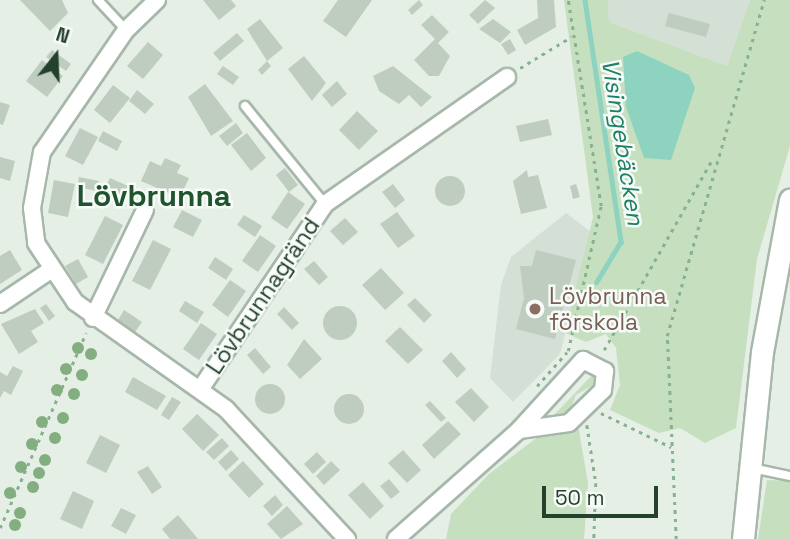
<!DOCTYPE html>
<html>
<head>
<meta charset="utf-8">
<style>
	body { margin:0 }
	#map { position:relative; width:790px; height:539px; overflow:hidden; background:#e5efe6; font-family:"Space Grotesk",sans-serif }
	div>[style] { position:absolute }
	.built>* { inset:0; background:#d4dfd5 }
	.green>* { inset:0; background:#c5dfbf }
	.water>* { inset:0; background:#8ed3bf }
	.stream>* { height:4.5px; margin:-2.25px; padding:0 2.25px; transform-origin:2.25px; border-radius:2.25px; background:#8ed3bf }
	.building>* { inset:0; background:#becdc0 }
	.round { border-radius:50% }
	.path>* { height:2.5px; margin-top:-1.25px; transform-origin:0; background:repeating-linear-gradient(90deg,#86b290 0 3.5px,transparent 0 8.5px) }
	.roads { filter:drop-shadow(2px 0 #a7b7aa) drop-shadow(-2px 0 #a7b7aa) drop-shadow(0 2px #a7b7aa) drop-shadow(0 -2px #a7b7aa) }
	.lane>* { height:8px; margin:-4px; padding:0 4px; transform-origin:4px; border-radius:4px; background:#fff }
	.street>* { height:16px; margin:-8px; padding:0 8px; transform-origin:8px; border-radius:8px; background:#fff }
	.secondary>* { height:21px; margin:-10.5px; padding:0 10.5px; transform-origin:10.5px; border-radius:10.5px; background:#fff }
	.trees>* { width:12px; height:12px; margin:-6px; border-radius:50%; background:#83ae80 }
	.dots>* { width:19px; height:19px; translate:-50% -50%; box-sizing:border-box; border:4px solid #f6fbf7; border-radius:50% }
	span { translate:-50% -50%; white-space:nowrap; text-align:center; line-height:1.15; -webkit-text-stroke:5px #f6fbf7; paint-order:stroke }
	.street-label { font-size:23px; color:#24412c }
	.education-label { font-size:23px; color:#785e54 }
	.left { translate:0 -50%; text-align:left }
	.water-label { font-size:24px; color:#1d7f63; font-style:italic }
	.district-label { font-size:30px; color:#1f542f; font-weight:700 }
	.north { position:absolute; left:21px; top:21px; width:70px; height:70px; -webkit-text-stroke:5px #f6fbf7; paint-order:stroke; rotate:18deg; font-size:19px; font-weight:700; line-height:28px; text-align:center; color:#24412c }
	.north::after { content:''; display:block; margin:auto; width:24px; height:32px; background:#24412c; clip-path:polygon(50% 0,100% 100%,50% 72%,0 100%) }
	.scale { position:absolute; left:542px; top:486px; width:116px; height:32px; box-sizing:border-box; border:4px solid #24412c; border-top:0; padding-left:9px; font-size:21px; line-height:24px; white-space:nowrap; color:#24412c; -webkit-text-stroke:5px #f6fbf7; paint-order:stroke }
</style>
</head>
<body>
<div id="map">
	<div class="built">
		<div style="clip-path:polygon(608px 0,750px 0,727px 66px,609px 22px)"></div>
		<div style="clip-path:polygon(566px 213px,591px 232px,560px 354px,513px 402px,490px 378px,501px 285px,511px 257px)"></div>
	</div>
	<div class="green">
		<div style="clip-path:polygon(564px 0,608px 0,609px 22px,727px 66px,750px 0,790px 0,790px 146px,757px 259px,736px 428px,705px 443px,680px 428px,659px 433px,610px 410px,620px 385px,616px 348px,606px 334px,586px 342px,565px 333px,593px 217px)"></div>
		<div style="clip-path:polygon(596px 371px,598px 382px,576px 395px,568px 415px,552px 417px)"></div>
		<div style="clip-path:polygon(578px 425px,588px 483px,584px 539px,446px 539px,451px 514px,489px 474px,539px 436px)"></div>
		<div style="clip-path:polygon(767px 480px,790px 481px,790px 539px,758px 539px)"></div>
	</div>
	<div class="water">
		<div style="clip-path:polygon(637px 51px,689px 75px,695px 88px,671px 160px,644px 158px,626px 107px,623px 57px)"></div>
	</div>
	<div class="stream">
		<div style="left:585px;top:0;width:245px;rotate:81.5deg"></div>
		<div style="left:621px;top:242px;width:47px;rotate:121deg"></div>
	</div>
	<div class="building">
		<div style="clip-path:polygon(20px 0,62px 0,68px 13px,50px 31px)"></div>
		<div style="clip-path:polygon(203px 0,231px 0,236px 6px,219px 20px)"></div>
		<div style="clip-path:polygon(338px 0,372px 0,346px 37px,323px 21px)"></div>
		<div style="clip-path:polygon(419px 0,423px 5px,412px 15px,408px 10px)"></div>
		<div style="clip-path:polygon(485px 0,495px 8px,478px 24px,469px 15px)"></div>
		<div style="clip-path:polygon(537px 0,554px 0,556px 27px,525px 45px,517px 30px,538px 18px)"></div>
		<div style="clip-path:polygon(669px 13px,710px 24px,706px 37px,665px 26px)"></div>
		<div style="clip-path:polygon(432px 15px,449px 32px,438px 43px,450px 56px,439px 76px,429px 76px,414px 60px,435px 39px,421px 25px)"></div>
		<div style="clip-path:polygon(260px 19px,283px 48px,267px 61px,247px 29px)"></div>
		<div style="clip-path:polygon(493px 19px,511px 32px,500px 43px,479px 29px)"></div>
		<div style="clip-path:polygon(237px 33px,244px 41px,220px 61px,213px 53px)"></div>
		<div style="clip-path:polygon(510px 39px,516px 50px,508px 55px,501px 44px)"></div>
		<div style="clip-path:polygon(148px 42px,163px 55px,143px 79px,127px 66px)"></div>
		<div style="clip-path:polygon(52px 50px,71px 64px,66px 71px,46px 57px)"></div>
		<div style="clip-path:polygon(304px 56px,326px 83px,312px 101px,288px 69px)"></div>
		<div style="clip-path:polygon(42px 60px,63px 76px,47px 97px,26px 81px)"></div>
		<div style="clip-path:polygon(267px 61px,271px 66px,262px 75px,258px 70px)"></div>
		<div style="clip-path:polygon(223px 66px,239px 77px,233px 85px,217px 74px)"></div>
		<div style="clip-path:polygon(393px 66px,432px 97px,421px 107px,409px 95px,399px 104px,379px 91px,373px 76px)"></div>
		<div style="clip-path:polygon(337px 81px,347px 94px,332px 107px,322px 95px)"></div>
		<div style="clip-path:polygon(205px 84px,233px 121px,211px 136px,188px 97px)"></div>
		<div style="clip-path:polygon(113px 85px,130px 98px,110px 123px,94px 110px)"></div>
		<div style="clip-path:polygon(137px 90px,154px 104px,145px 114px,129px 101px)"></div>
		<div style="clip-path:polygon(0 102px,10px 105px,3px 125px,0 124px)"></div>
		<div style="clip-path:polygon(357px 111px,378px 131px,359px 150px,339px 130px)"></div>
		<div style="clip-path:polygon(548px 119px,552px 135px,520px 142px,516px 126px)"></div>
		<div style="clip-path:polygon(236px 123px,243px 133px,227px 146px,219px 136px)"></div>
		<div style="clip-path:polygon(80px 128px,98px 137px,83px 165px,65px 156px)"></div>
		<div style="clip-path:polygon(103px 131px,122px 141px,117px 151px,98px 141px)"></div>
		<div style="clip-path:polygon(247px 133px,266px 158px,251px 171px,231px 145px)"></div>
		<div style="clip-path:polygon(0 157px,15px 161px,10px 181px,0 178px)"></div>
		<div style="clip-path:polygon(165px 158px,181px 165px,177px 173px,189px 178px,180px 198px,141px 181px,150px 161px,161px 166px)"></div>
		<div style="clip-path:polygon(285px 168px,298px 185px,289px 192px,276px 175px)"></div>
		<div style="clip-path:polygon(527px 170px,528px 177px,538px 175px,547px 208px,521px 214px,513px 181px)"></div>
		<div class="round" style="left:435px;top:176px;width:30px;height:30px"></div>
		<div style="clip-path:polygon(79px 177px,99px 181px,97px 191px,77px 187px)"></div>
		<div style="clip-path:polygon(110px 178px,128px 186px,119px 206px,100px 197px)"></div>
		<div style="clip-path:polygon(54px 180px,75px 184px,68px 217px,48px 213px)"></div>
		<div style="clip-path:polygon(393px 184px,405px 200px,395px 208px,382px 192px)"></div>
		<div style="clip-path:polygon(576px 184px,580px 197px,573px 199px,570px 186px)"></div>
		<div style="clip-path:polygon(288px 192px,305px 204px,287px 229px,271px 218px)"></div>
		<div style="clip-path:polygon(182px 210px,202px 220px,193px 237px,173px 227px)"></div>
		<div style="clip-path:polygon(397px 212px,415px 236px,398px 248px,380px 224px)"></div>
		<div style="clip-path:polygon(244px 215px,262px 226px,255px 237px,237px 225px)"></div>
		<div style="clip-path:polygon(105px 216px,123px 225px,103px 264px,85px 255px)"></div>
		<div style="clip-path:polygon(345px 218px,358px 232px,343px 245px,330px 231px)"></div>
		<div style="clip-path:polygon(260px 235px,276px 246px,258px 272px,242px 261px)"></div>
		<div style="clip-path:polygon(153px 240px,171px 249px,150px 290px,132px 281px)"></div>
		<div style="clip-path:polygon(10px 250px,22px 270px,0 284px,0 256px)"></div>
		<div style="clip-path:polygon(536px 250px,576px 260px,555px 339px,516px 329px,524px 298px,520px 266px,532px 266px)"></div>
		<div style="clip-path:polygon(215px 257px,233px 269px,226px 280px,208px 268px)"></div>
		<div style="clip-path:polygon(78px 259px,88px 277px,76px 284px,65px 266px)"></div>
		<div style="clip-path:polygon(314px 261px,328px 277px,319px 285px,304px 269px)"></div>
		<div style="clip-path:polygon(381px 268px,404px 293px,385px 310px,362px 285px)"></div>
		<div style="clip-path:polygon(230px 280px,246px 291px,228px 317px,212px 305px)"></div>
		<div style="clip-path:polygon(415px 298px,432px 315px,424px 323px,407px 305px)"></div>
		<div style="clip-path:polygon(185px 301px,204px 312px,197px 323px,179px 311px)"></div>
		<div style="clip-path:polygon(46px 304px,55px 316px,49px 321px,40px 308px)"></div>
		<div class="round" style="left:323px;top:306px;width:34px;height:34px"></div>
		<div style="clip-path:polygon(284px 307px,299px 323px,292px 330px,277px 314px)"></div>
		<div style="clip-path:polygon(35px 309px,44px 323px,31px 331px,38px 342px,19px 354px,1px 324px)"></div>
		<div style="clip-path:polygon(124px 310px,142px 322px,135px 332px,118px 320px)"></div>
		<div style="clip-path:polygon(201px 323px,217px 334px,199px 360px,183px 349px)"></div>
		<div style="clip-path:polygon(400px 327px,423px 350px,408px 364px,385px 341px)"></div>
		<div style="clip-path:polygon(304px 339px,322px 359px,300px 379px,287px 365px)"></div>
		<div style="clip-path:polygon(255px 348px,271px 367px,263px 374px,247px 355px)"></div>
		<div style="clip-path:polygon(451px 352px,466px 369px,457px 378px,442px 361px)"></div>
		<div style="clip-path:polygon(13px 366px,23px 371px,11px 395px,4px 391px,0 398px,0 372px,7px 376px)"></div>
		<div style="clip-path:polygon(133px 377px,166px 396px,157px 410px,125px 392px)"></div>
		<div class="round" style="left:255px;top:384px;width:30px;height:30px"></div>
		<div style="clip-path:polygon(471px 388px,489px 407px,474px 422px,455px 402px)"></div>
		<div class="round" style="left:334px;top:394px;width:30px;height:30px"></div>
		<div style="clip-path:polygon(172px 397px,181px 402px,169px 420px,161px 415px)"></div>
		<div style="clip-path:polygon(430px 401px,446px 418px,441px 422px,425px 405px)"></div>
		<div style="clip-path:polygon(197px 414px,219px 435px,203px 451px,182px 429px)"></div>
		<div style="clip-path:polygon(448px 421px,461px 434px,434px 459px,422px 445px)"></div>
		<div style="clip-path:polygon(100px 435px,120px 445px,106px 473px,86px 463px)"></div>
		<div style="clip-path:polygon(222px 438px,229px 446px,214px 460px,206px 452px)"></div>
		<div style="clip-path:polygon(231px 450px,239px 459px,226px 471px,218px 462px)"></div>
		<div style="clip-path:polygon(403px 450px,421px 470px,407px 483px,388px 463px)"></div>
		<div style="clip-path:polygon(317px 452px,326px 462px,313px 474px,304px 464px)"></div>
		<div style="clip-path:polygon(243px 461px,264px 484px,249px 498px,228px 475px)"></div>
		<div style="clip-path:polygon(331px 461px,340px 470px,324px 485px,316px 476px)"></div>
		<div style="clip-path:polygon(148px 466px,162px 487px,152px 494px,137px 472px)"></div>
		<div style="clip-path:polygon(389px 479px,400px 492px,391px 499px,380px 486px)"></div>
		<div style="clip-path:polygon(363px 482px,384px 506px,370px 519px,348px 495px)"></div>
		<div style="clip-path:polygon(73px 491px,94px 501px,82px 529px,60px 519px)"></div>
		<div style="clip-path:polygon(275px 495px,283px 505px,272px 516px,263px 506px)"></div>
		<div style="clip-path:polygon(287px 506px,303px 524px,281px 539px,267px 524px)"></div>
		<div style="clip-path:polygon(121px 508px,136px 515px,126px 534px,111px 526px)"></div>
		<div style="clip-path:polygon(178px 515px,198px 539px,170px 539px,162px 529px)"></div>
	</div>
	<div class="path">
		<div style="left:520px;top:68px;width:60px;rotate:-31.3deg"></div>
		<div style="left:604px;top:350px;width:219px;rotate:-60.4deg"></div>
		<div style="left:568px;top:351px;width:149px;rotate:-77.2deg"></div>
		<div style="left:601px;top:206px;width:209px;rotate:-99.1deg"></div>
		<div style="left:537px;top:386px;width:45px;rotate:-48.6deg"></div>
		<div style="left:601px;top:413px;width:78px;rotate:25.9deg"></div>
		<div style="left:587px;top:425px;width:59px;rotate:81.2deg"></div>
		<div style="left:596px;top:483px;width:56px;rotate:92deg"></div>
		<div style="left:0;top:528px;width:213px;rotate:-66.2deg"></div>
		<div style="left:676px;top:539px;width:203px;rotate:-92.5deg"></div>
		<div style="left:667px;top:336px;width:350px;rotate:-73.9deg"></div>
	</div>
	<div class="roads">
		<div class="lane">
			<div style="left:98px;top:0;width:41px;rotate:47deg"></div>
			<div style="left:245px;top:106px;width:127px;rotate:50.8deg"></div>
			<div style="left:752px;top:468px;width:39px;rotate:12deg"></div>
		</div>
		<div class="street">
			<div style="left:157px;top:0;width:43px;rotate:135.9deg"></div>
			<div style="left:126px;top:30px;width:148px;rotate:124.5deg"></div>
			<div style="left:42px;top:152px;width:57px;rotate:100.1deg"></div>
			<div style="left:32px;top:208px;width:35px;rotate:83deg"></div>
			<div style="left:36px;top:243px;width:71px;rotate:56.5deg"></div>
			<div style="left:75px;top:302px;width:185px;rotate:35.3deg"></div>
			<div style="left:226px;top:409px;width:178px;rotate:47.1deg"></div>
			<div style="left:0;top:304px;width:63px;rotate:-33.9deg"></div>
			<div style="left:93px;top:318px;width:120px;rotate:-64.3deg"></div>
			<div style="left:201px;top:388px;width:222px;rotate:-56deg"></div>
			<div style="left:325px;top:204px;width:222px;rotate:-34.9deg"></div>
			<div style="left:396px;top:539px;width:164px;rotate:-41.5deg"></div>
			<div style="left:519px;top:430px;width:95px;rotate:-47.6deg"></div>
			<div style="left:583px;top:360px;width:25px;rotate:27deg"></div>
			<div style="left:605px;top:371px;width:19px;rotate:96deg"></div>
			<div style="left:603px;top:390px;width:47px;rotate:135.9deg"></div>
			<div style="left:569px;top:423px;width:50px;rotate:172deg"></div>
		</div>
		<div class="secondary">
			<div style="left:743px;top:539px;width:188px;rotate:-84.2deg"></div>
			<div style="left:762px;top:352px;width:155px;rotate:-79.6deg"></div>
		</div>
	</div>
	<div class="trees">
		<div style="left:78px;top:348px"></div>
		<div style="left:91px;top:354px"></div>
		<div style="left:66px;top:369px"></div>
		<div style="left:82px;top:375px"></div>
		<div style="left:57px;top:390px"></div>
		<div style="left:74px;top:394px"></div>
		<div style="left:63px;top:418px"></div>
		<div style="left:42px;top:422px"></div>
		<div style="left:55px;top:438px"></div>
		<div style="left:32px;top:444px"></div>
		<div style="left:45px;top:460px"></div>
		<div style="left:21px;top:467px"></div>
		<div style="left:39px;top:473px"></div>
		<div style="left:33px;top:487px"></div>
		<div style="left:10px;top:493px"></div>
		<div style="left:20px;top:513px"></div>
		<div style="left:15px;top:525px"></div>
	</div>
	<div class="dots">
		<div style="left:535px;top:309px;background:#8d6e63"></div>
	</div>
	<div class="street-label">
		<span style="left:263px;top:296px;rotate:-56deg">Lövbrunnagränd</span>
	</div>
	<div class="education-label">
		<span class="left" style="left:549px;top:309px">Lövbrunna<br>förskola</span>
	</div>
	<div class="water-label">
		<span style="left:623px;top:142px;rotate:81deg">Visingebäcken</span>
	</div>
	<div class="district-label">
		<span style="left:154px;top:196px">Lövbrunna</span>
	</div>
	<div class="north">N</div>
	<div class="scale">50 m</div>
</div>
</body>
</html>
